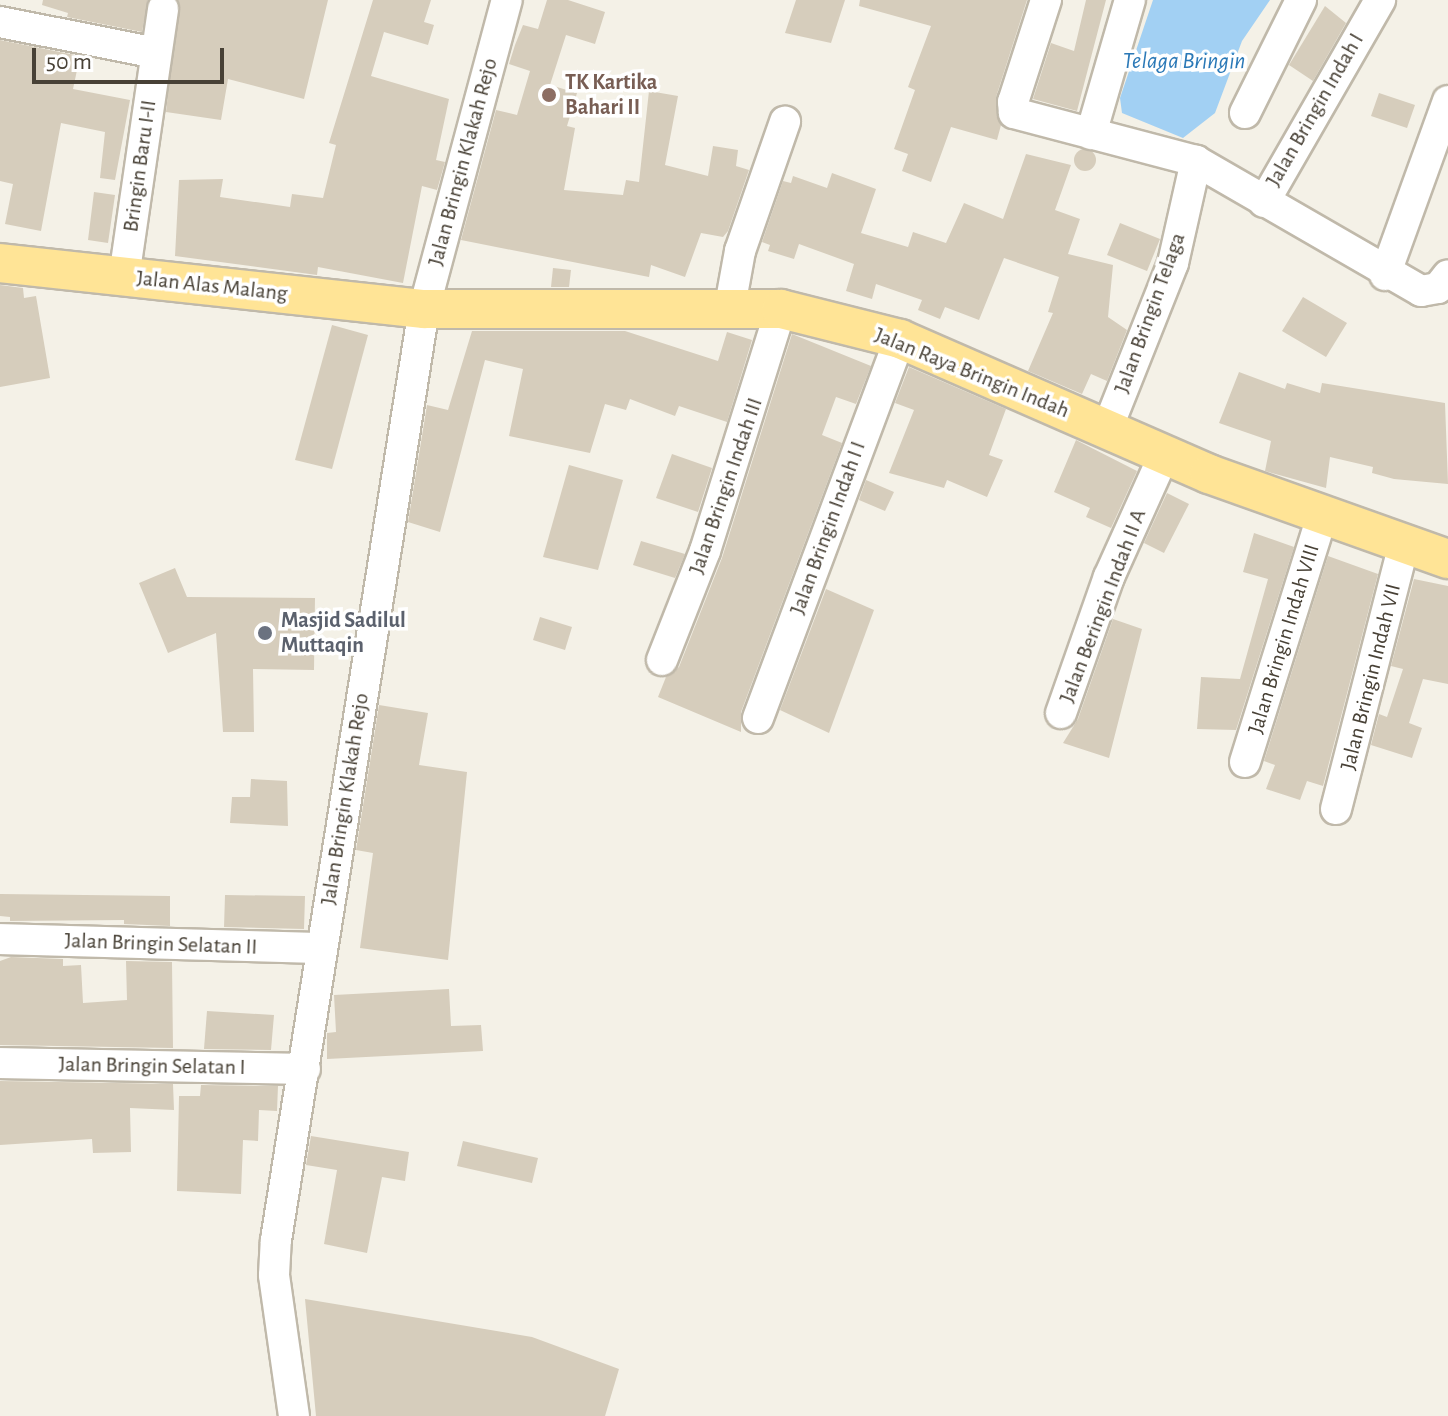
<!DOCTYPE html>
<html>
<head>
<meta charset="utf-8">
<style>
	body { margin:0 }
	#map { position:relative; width:1448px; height:1416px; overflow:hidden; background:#f4f1e7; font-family:"Alegreya Sans",sans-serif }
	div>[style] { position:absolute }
	.water>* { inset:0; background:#a2d0f3 }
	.building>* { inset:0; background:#d6cdbc }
	.round { border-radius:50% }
	.roads { filter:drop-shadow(2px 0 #c0b9aa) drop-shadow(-2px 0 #c0b9aa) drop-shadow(0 2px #c0b9aa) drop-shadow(0 -2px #c0b9aa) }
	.minor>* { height:30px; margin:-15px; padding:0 15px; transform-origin:15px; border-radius:15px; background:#fff }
	.major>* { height:38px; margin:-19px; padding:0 19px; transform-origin:19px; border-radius:19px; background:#ffe496 }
	.dots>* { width:22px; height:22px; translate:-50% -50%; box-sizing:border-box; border:4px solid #fff; border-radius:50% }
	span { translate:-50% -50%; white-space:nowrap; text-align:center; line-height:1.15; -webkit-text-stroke:7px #fff; paint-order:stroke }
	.education-label { font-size:22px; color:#785e54; font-weight:700 }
	.left { translate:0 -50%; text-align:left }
	.street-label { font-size:22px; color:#484136 }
	.worship-label { font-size:22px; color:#5b616d; font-weight:700 }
	.water-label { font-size:24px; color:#2b79b7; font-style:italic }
	.scale { position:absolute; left:32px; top:48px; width:192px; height:36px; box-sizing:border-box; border:4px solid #484136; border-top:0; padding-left:10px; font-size:24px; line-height:28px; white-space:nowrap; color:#484136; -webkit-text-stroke:6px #fff; paint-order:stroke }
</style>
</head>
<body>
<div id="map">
	<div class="water">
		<div style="clip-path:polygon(1153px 0,1270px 0,1242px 41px,1215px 113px,1183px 138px,1122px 113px,1120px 98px)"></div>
	</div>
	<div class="building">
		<div style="clip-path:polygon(43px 0,148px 0,142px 32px,67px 17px,68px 13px,42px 5px)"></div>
		<div style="clip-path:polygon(178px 0,328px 0,304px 99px,228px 79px,221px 120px,166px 112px)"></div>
		<div style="clip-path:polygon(373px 0,431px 0,424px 22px,434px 25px,428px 45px,384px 32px,371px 76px,449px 99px,436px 160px,445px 162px,437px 190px,422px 186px,403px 283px,318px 267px,317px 275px,175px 256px,179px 180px,223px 179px,220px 197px,290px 207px,292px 194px,323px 198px,336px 145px,329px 143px)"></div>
		<div style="clip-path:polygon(547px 0,568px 0,605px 12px,595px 44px,566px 35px,550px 85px,577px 93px,567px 126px,575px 128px,564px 190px,623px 195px,626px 180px,639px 182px,649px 91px,678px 96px,665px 165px,708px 176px,713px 146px,738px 150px,736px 166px,749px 170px,728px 231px,723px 237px,701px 233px,685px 277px,651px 265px,649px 277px,461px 240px,496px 110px,517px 115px,530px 71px,509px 64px,515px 45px,523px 25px,538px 29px)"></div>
		<div style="clip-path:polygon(796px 0,845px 0,831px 43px,785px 33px)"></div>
		<div style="clip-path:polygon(860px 0,1027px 0,996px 97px,1001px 125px,997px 140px,951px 127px,931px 182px,902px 171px,908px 154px,894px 149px,915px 90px,908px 87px,931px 26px,859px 6px)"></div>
		<div style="clip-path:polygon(1086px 0,1106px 0,1077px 111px,1033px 99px,1051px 43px,1074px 51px)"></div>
		<div style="clip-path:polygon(1325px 6px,1346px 23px,1313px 81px,1289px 65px)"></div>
		<div style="clip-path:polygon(0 40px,80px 56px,73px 89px,130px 100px,115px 180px,100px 178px,105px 132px,61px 123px,41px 231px,5px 224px,13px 184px,0 181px)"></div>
		<div style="clip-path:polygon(1379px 93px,1415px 105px,1407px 128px,1371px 116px)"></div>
		<div class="round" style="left:1074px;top:149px;width:22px;height:22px"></div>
		<div style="clip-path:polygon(1026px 154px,1071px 165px,1055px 210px,1080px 219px,1068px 254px,1113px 265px,1108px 317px,1127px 330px,1107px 381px,1091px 374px,1082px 394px,1028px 371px,1053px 313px,1048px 312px,1059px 277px,1004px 258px,979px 320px,945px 307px,940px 319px,918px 310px,922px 300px,876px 284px,872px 299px,846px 291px,854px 264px,799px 244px,794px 259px,768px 251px,770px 245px,762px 242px,783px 181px,791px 183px,793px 176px,827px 188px,832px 173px,876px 189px,861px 233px,908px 247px,913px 232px,946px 243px,964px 203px,1003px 219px)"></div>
		<div style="clip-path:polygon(94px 192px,115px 195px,108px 243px,88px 240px)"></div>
		<div style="clip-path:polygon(1120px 223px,1160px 239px,1147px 271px,1107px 255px)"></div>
		<div style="clip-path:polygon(553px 268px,571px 270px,569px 287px,551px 287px)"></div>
		<div style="clip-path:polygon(0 285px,23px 288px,24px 298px,36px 296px,50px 378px,0 387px)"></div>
		<div style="clip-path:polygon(1303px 297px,1347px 323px,1326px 357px,1282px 331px)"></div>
		<div style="clip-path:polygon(332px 325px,368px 335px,332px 469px,295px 460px)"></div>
		<div style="clip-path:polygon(472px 331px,625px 331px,718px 361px,727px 332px,752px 340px,727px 422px,679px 406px,675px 416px,630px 399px,626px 410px,605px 404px,590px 453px,509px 436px,523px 369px,485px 360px,440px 532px,408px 522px,427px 405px,448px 410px)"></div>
		<div style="clip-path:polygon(792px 334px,871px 366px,856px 404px,836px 397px,822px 435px,842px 443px,741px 712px,741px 732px,658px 697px,666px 677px,679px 667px,722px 558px)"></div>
		<div style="clip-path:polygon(909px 367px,1006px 409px,989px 455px,1003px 460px,987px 497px,947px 480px,944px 488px,889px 473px,914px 410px,895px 403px)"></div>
		<div style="clip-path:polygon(1239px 372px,1285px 389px,1287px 383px,1320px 393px,1322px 383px,1445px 403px,1448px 484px,1394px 479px,1372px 473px,1373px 467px,1330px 457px,1326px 488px,1265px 471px,1271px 441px,1219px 423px)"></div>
		<div style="clip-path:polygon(1076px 440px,1137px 471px,1111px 528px,1086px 517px,1090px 508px,1054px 492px)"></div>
		<div style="clip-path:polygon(672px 454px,712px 468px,698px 512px,656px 498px)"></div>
		<div style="clip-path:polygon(569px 465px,623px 480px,598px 570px,543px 557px)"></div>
		<div style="clip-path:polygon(866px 480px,894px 492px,885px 511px,859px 500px)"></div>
		<div style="clip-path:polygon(1167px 493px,1189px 504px,1164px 553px,1144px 543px)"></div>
		<div style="clip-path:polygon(1254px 533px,1294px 547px,1236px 730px,1197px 729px,1201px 677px,1240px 679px,1268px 579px,1243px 572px)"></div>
		<div style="clip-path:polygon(641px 541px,685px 554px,675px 578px,633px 565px)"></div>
		<div style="clip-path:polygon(1328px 556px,1378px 574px,1323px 786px,1307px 781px,1300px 800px,1266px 789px,1275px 765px,1264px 761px)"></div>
		<div style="clip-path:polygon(175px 568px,187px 597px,315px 598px,314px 670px,253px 669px,254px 732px,223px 732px,216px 633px,168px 653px,139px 583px)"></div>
		<div style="clip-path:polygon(1414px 579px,1448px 586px,1448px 684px,1423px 679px,1409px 723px,1422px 728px,1412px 758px,1371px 745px,1379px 714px,1387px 717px,1403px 669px,1391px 666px)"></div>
		<div style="clip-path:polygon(826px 589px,874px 610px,829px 733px,780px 710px)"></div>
		<div style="clip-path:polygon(540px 617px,572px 627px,565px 650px,533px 640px)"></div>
		<div style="clip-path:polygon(1113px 619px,1142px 629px,1109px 758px,1063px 743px,1078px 719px)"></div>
		<div style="clip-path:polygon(379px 705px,428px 713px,419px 765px,467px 772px,448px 960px,360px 948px,373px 853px,356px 850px)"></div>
		<div style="clip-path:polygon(251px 779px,287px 781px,288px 826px,230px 823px,232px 797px,250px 797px)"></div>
		<div style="clip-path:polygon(0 894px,170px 896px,170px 926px,124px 924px,124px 920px,10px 921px,10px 917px,0 916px)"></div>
		<div style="clip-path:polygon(225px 895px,305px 896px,304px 929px,224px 927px)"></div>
		<div style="clip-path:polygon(11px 957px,63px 959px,63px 966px,81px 965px,83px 1003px,127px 1000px,126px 961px,172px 962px,173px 1048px,0 1045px,0 961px)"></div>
		<div style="clip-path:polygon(449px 989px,451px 1026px,481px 1025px,483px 1051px,327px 1059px,327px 1033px,336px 1032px,334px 995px)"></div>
		<div style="clip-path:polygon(207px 1011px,274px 1015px,271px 1050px,204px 1049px)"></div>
		<div style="clip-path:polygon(0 1081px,173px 1084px,174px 1110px,130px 1108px,131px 1152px,93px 1153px,92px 1139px,0 1145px)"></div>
		<div style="clip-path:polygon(201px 1085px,278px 1086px,277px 1111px,259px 1110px,258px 1141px,243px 1140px,241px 1194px,177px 1191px,179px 1096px,200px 1096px)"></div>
		<div style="clip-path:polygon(311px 1136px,409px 1152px,405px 1181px,382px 1177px,367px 1253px,324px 1244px,337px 1170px,306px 1165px)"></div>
		<div style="clip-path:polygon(463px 1141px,538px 1158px,532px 1183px,457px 1166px)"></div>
		<div style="clip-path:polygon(305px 1299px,532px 1337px,619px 1369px,605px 1416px,316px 1416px)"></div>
	</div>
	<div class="roads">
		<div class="minor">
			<div style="left:1046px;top:0;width:107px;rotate:107.9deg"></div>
			<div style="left:1013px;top:102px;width:11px;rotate:85deg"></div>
			<div style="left:1014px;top:113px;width:188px;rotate:14.8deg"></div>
			<div style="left:1196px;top:161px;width:260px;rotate:30deg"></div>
			<div style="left:1421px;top:291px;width:17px;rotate:-10deg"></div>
			<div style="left:1438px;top:288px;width:16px;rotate:-52deg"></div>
			<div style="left:0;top:22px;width:159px;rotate:11.2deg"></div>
			<div style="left:1245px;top:113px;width:126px;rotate:-63.6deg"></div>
			<div style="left:1091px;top:134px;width:140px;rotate:-73.8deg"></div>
			<div style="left:1264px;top:202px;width:233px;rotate:-60.1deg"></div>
			<div style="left:1385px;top:275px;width:185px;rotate:-70.1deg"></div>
			<div style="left:124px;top:277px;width:271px;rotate:-81.7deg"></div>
			<div style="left:730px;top:306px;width:56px;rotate:-79.7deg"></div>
			<div style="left:740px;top:251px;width:137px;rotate:-70.8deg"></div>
			<div style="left:1107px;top:429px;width:179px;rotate:-68.3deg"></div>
			<div style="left:1173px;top:263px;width:105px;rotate:-77.3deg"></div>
			<div style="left:662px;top:660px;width:117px;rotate:-68.5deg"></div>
			<div style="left:705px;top:551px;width:254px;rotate:-72.6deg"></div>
			<div style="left:1061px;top:713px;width:144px;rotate:-70.6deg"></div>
			<div style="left:1109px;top:577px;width:134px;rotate:-65.7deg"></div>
			<div style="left:758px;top:718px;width:405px;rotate:-69.5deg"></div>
			<div style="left:1245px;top:762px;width:257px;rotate:-72.6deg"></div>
			<div style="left:1336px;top:809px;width:273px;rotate:-75.6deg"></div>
			<div style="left:0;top:939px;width:321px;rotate:1.6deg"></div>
			<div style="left:0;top:1063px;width:305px;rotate:1.1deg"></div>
			<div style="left:294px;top:1416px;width:142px;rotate:-98.1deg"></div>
			<div style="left:274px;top:1275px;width:35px;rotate:-87deg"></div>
			<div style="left:276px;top:1240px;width:943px;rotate:-80.97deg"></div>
			<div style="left:424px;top:309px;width:320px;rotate:-75deg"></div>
		</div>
		<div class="major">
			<div style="left:0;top:263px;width:426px;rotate:6.2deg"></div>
			<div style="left:424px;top:309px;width:357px"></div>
			<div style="left:781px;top:309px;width:123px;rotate:14.1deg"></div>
			<div style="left:900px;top:339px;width:337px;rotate:23.6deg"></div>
			<div style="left:1209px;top:474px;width:254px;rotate:19.6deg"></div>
		</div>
	</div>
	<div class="dots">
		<div style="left:549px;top:95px;background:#8d6e63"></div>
		<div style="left:265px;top:633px;background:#6b7280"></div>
	</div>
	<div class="education-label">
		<span class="left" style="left:565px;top:95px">TK Kartika<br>Bahari II</span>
	</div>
	<div class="street-label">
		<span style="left:1315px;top:110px;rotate:-60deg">Jalan Bringin Indah I</span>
		<span style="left:463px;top:162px;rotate:-75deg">Jalan Bringin Klakah Rejo</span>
		<span style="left:140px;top:166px;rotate:-82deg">Bringin Baru I-II</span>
		<span style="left:212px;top:286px;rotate:6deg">Jalan Alas Malang</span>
		<span style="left:1150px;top:313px;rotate:-70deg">Jalan Bringin Telaga</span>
		<span style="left:972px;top:373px;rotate:22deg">Jalan Raya Bringin Indah</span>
		<span style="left:726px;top:486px;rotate:-71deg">Jalan Bringin Indah III</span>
		<span style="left:828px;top:528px;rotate:-70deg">Jalan Bringin Indah I I</span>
		<span style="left:1103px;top:606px;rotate:-69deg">Jalan Beringin Indah II A</span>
		<span style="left:1284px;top:639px;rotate:-73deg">Jalan Bringin Indah VIII</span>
		<span style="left:1371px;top:677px;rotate:-76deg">Jalan Bringin Indah VII</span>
		<span style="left:345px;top:799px;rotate:-81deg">Jalan Bringin Klakah Rejo</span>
		<span style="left:161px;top:944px;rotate:2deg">Jalan Bringin Selatan II</span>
		<span style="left:152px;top:1066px;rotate:1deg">Jalan Bringin Selatan I</span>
	</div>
	<div class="worship-label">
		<span class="left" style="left:281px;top:633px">Masjid Sadilul<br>Muttaqin</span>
	</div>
	<div class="water-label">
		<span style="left:1184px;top:62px">Telaga Bringin</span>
	</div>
	<div class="scale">50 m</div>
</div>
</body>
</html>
